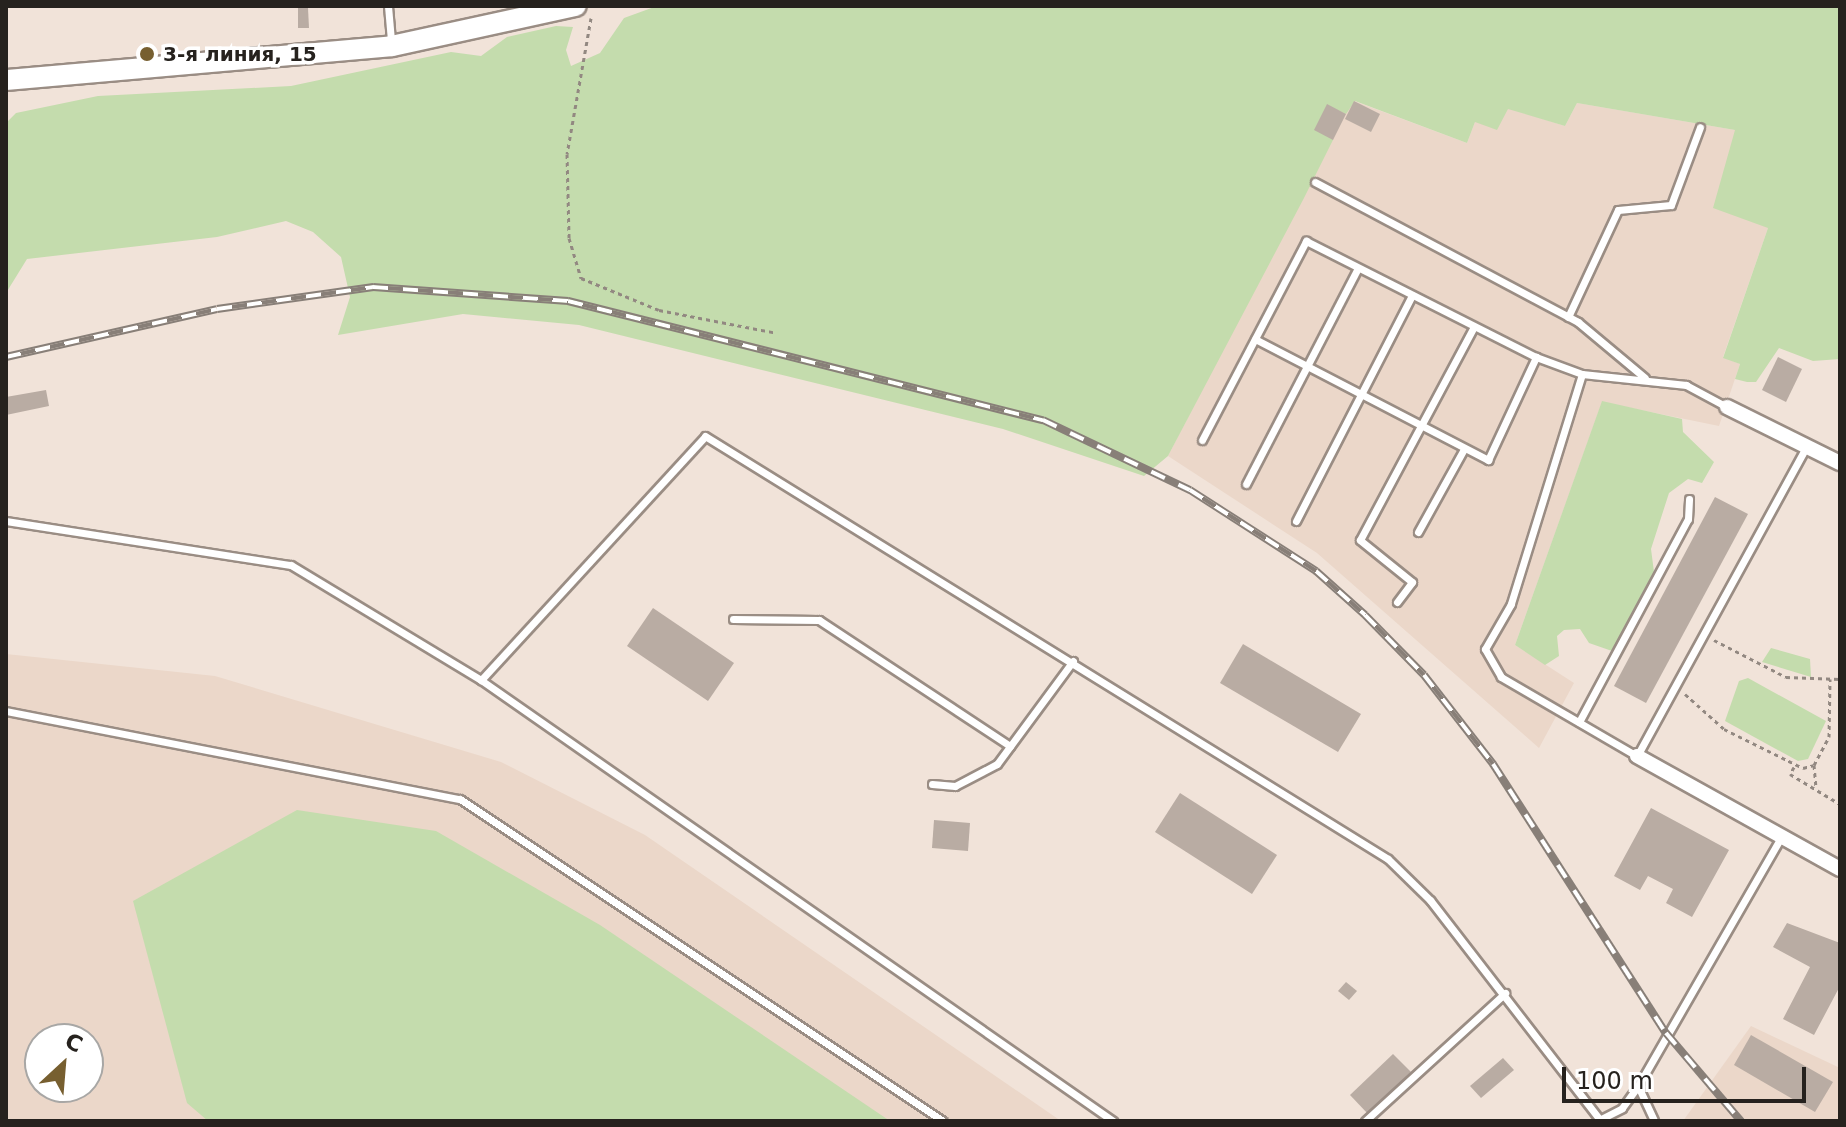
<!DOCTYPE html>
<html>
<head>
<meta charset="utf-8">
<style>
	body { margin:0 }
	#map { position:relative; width:1846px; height:1127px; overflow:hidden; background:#f1e3d9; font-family:"DejaVu Sans",sans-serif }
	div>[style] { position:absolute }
	.built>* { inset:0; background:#ebd7c9 }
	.green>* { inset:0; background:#c4dcad }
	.building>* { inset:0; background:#b9aca3 }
	.path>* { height:3px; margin-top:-1.5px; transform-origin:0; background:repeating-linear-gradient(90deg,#928881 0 4px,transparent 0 8px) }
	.roads { filter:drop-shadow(2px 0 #9a8d84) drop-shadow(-2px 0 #9a8d84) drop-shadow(0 2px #9a8d84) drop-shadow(0 -2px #9a8d84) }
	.service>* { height:7px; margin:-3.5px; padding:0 3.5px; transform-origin:3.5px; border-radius:3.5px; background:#fff }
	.minor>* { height:14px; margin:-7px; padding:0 7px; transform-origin:7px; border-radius:7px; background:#fff }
	.secondary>* { height:20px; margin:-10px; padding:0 10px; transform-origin:10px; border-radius:10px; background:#fff }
	.rail>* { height:8px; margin-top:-4px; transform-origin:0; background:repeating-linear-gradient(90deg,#fff 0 15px,#887f78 0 30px); box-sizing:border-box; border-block:2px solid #887f78 }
	.dots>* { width:22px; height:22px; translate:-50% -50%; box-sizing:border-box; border:4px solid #fff; border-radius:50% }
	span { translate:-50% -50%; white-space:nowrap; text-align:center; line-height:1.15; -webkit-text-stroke:7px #fff; paint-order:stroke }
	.poi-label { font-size:20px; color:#26221e; font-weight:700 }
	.left { translate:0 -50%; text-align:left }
	.frame { position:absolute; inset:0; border:8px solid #26221e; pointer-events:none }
	.north { position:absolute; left:24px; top:1023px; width:80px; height:80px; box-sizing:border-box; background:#fff; border:2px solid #a8a7a5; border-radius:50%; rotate:26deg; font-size:22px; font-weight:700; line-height:32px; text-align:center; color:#26221e }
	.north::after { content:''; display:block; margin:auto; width:28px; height:36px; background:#775f30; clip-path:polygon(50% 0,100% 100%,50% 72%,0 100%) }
	.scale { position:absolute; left:1562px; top:1067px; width:244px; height:36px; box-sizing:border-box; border:4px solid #26221e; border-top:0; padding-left:10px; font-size:24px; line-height:28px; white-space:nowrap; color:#26221e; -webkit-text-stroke:6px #fff; paint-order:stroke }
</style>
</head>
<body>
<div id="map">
	<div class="built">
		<div style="clip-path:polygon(1354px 101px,1467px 143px,1475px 122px,1508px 108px,1565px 126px,1577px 103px,1735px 130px,1768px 228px,1723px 357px,1740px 364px,1719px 426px,1602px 402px,1515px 645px,1574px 683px,1539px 748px,1317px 553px,1168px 456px,1332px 139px,1314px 130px,1327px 104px)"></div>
		<div style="clip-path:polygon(evenodd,6px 654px,215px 676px,501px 762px,645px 835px,1061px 1121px,6px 1121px,6px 654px,40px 1039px,88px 1039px,88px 1087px,40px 1087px,40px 1039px)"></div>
		<div style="clip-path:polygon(1751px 1026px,1840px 1068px,1840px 1121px,1683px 1121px)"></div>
	</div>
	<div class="green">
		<div style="clip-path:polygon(657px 6px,1840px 6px,1840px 359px,1813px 361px,1779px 348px,1756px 382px,1747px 382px,1735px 379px,1740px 364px,1723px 358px,1768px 228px,1713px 208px,1735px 130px,1577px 103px,1565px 126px,1508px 109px,1497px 130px,1475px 122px,1467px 143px,1355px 101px,1346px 114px,1327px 105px,1333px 140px,1304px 198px,1168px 456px,1144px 476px,1003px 429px,579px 325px,463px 314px,338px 335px,350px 297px,341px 257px,313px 232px,286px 221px,217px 237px,27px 259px,6px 293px,6px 123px,16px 113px,98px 96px,291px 86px,451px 52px,481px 56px,507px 37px,556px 26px,573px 27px,566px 50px,571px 66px,600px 53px,624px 18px)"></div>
		<div style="clip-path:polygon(1602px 401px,1682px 419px,1683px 432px,1714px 462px,1702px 483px,1688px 479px,1669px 493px,1651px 549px,1654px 572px,1612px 651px,1589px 643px,1580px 629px,1564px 630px,1557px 636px,1559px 656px,1545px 665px,1515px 645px)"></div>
		<div style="clip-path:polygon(1771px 648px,1810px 659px,1811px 677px,1762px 662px)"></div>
		<div style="clip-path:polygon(1748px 678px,1826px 721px,1808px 759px,1798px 761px,1725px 721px,1739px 681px)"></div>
		<div style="clip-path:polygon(297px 810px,436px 831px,600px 925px,890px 1121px,208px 1121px,187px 1103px,133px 901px)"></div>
	</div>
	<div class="building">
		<div style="clip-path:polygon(298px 8px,308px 8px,309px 28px,298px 28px)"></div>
		<div style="clip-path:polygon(1354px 101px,1380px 114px,1371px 132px,1345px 119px)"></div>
		<div style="clip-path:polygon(1327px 104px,1346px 114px,1333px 140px,1314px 130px)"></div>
		<div style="clip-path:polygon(1778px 357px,1802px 369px,1786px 402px,1762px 390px)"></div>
		<div style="clip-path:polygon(46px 390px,49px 406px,6px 415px,6px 397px)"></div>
		<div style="clip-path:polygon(1715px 497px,1748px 514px,1646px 703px,1614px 686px)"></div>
		<div style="clip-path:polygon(653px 608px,734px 663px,708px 701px,627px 646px)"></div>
		<div style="clip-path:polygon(1243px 644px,1361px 714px,1338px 752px,1220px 683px)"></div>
		<div style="clip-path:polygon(1180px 793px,1277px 855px,1252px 894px,1155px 832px)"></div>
		<div style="clip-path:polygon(1651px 808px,1729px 850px,1692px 917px,1666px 903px,1673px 889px,1648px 876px,1640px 890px,1614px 876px)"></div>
		<div style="clip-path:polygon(934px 820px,970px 823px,968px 851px,932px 848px)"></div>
		<div style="clip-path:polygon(1787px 923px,1840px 943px,1840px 986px,1814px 1035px,1783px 1019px,1810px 967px,1773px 947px)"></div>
		<div style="clip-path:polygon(1346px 982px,1357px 991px,1349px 1000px,1338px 991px)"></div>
		<div style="clip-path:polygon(1751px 1035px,1833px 1082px,1815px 1112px,1734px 1065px)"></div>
		<div style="clip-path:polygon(1393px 1054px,1411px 1072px,1368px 1114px,1350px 1095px)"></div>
		<div style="clip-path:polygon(1503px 1058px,1514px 1070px,1481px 1098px,1470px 1086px)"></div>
	</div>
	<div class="path">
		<div style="left:591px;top:18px;width:138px;rotate:100deg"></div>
		<div style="left:567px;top:154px;width:84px;rotate:88.6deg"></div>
		<div style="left:569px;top:238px;width:42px;rotate:73.3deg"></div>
		<div style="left:581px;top:278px;width:84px;rotate:22.3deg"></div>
		<div style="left:659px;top:310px;width:120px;rotate:11deg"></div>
		<div style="left:1714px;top:640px;width:81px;rotate:27.2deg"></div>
		<div style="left:1786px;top:677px;width:54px;rotate:2.1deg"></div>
		<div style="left:1685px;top:694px;width:52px;rotate:41.9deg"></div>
		<div style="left:1724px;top:729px;width:88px;rotate:26.3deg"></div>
		<div style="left:1803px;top:768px;width:11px;rotate:-15deg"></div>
		<div style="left:1814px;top:765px;width:32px;rotate:-62deg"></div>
		<div style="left:1829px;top:737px;width:58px;rotate:-89deg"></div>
		<div style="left:1814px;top:765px;width:23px;rotate:85deg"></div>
		<div style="left:1794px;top:767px;width:8px;rotate:120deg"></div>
		<div style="left:1790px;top:774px;width:58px;rotate:31deg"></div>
	</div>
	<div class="roads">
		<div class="service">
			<div style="left:388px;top:6px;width:38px;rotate:85deg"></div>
			<div style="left:1315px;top:182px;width:298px;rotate:28deg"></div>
			<div style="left:1578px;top:322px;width:87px;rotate:39.9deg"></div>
			<div style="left:1568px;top:317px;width:118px;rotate:-65deg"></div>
			<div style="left:1618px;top:210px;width:53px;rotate:-5.4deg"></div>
			<div style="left:1671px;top:205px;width:83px;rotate:-69.6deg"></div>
			<div style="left:1255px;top:339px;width:263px;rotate:27.4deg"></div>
			<div style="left:1488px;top:460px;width:114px;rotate:-65deg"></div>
			<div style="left:1536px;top:357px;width:49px;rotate:20.3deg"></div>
			<div style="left:1582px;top:374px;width:105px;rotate:6deg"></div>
			<div style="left:1686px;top:385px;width:47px;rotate:28.2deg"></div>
			<div style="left:1582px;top:374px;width:241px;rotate:107.2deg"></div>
			<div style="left:1511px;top:604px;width:52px;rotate:120deg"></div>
			<div style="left:1485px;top:649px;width:32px;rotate:60deg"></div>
			<div style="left:1501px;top:677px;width:157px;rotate:30.2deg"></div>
			<div style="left:1637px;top:756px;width:354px;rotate:-61.3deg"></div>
			<div style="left:1202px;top:440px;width:225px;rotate:-62.4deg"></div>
			<div style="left:1306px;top:241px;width:258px;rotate:26.8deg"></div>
			<div style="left:1246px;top:484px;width:243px;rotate:-62.6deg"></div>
			<div style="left:6px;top:521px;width:288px;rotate:8.8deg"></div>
			<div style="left:291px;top:565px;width:222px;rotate:31.2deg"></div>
			<div style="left:481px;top:680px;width:331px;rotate:-47.4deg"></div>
			<div style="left:705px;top:436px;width:803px;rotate:31.77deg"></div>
			<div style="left:1388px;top:859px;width:59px;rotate:44.3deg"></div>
			<div style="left:1430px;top:900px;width:278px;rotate:52.3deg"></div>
			<div style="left:1296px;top:521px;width:254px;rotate:-62.8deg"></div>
			<div style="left:1418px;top:532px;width:95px;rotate:-61deg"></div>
			<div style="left:1397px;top:602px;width:25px;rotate:-53deg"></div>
			<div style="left:1412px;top:582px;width:67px;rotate:-141.1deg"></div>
			<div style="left:1360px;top:540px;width:240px;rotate:-61.9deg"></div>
			<div style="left:733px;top:619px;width:86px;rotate:0.7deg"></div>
			<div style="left:819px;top:620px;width:229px;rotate:33.4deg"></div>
			<div style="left:481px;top:680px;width:771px;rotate:34.91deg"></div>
			<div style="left:6px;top:711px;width:462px;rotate:11deg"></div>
			<div style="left:460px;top:799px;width:580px;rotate:33.69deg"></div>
			<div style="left:1579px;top:722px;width:230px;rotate:-61.8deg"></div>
			<div style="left:1688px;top:519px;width:20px;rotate:-87deg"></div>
			<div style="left:932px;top:784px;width:23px;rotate:5deg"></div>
			<div style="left:955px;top:786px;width:47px;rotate:-27.6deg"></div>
			<div style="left:997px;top:764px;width:128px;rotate:-53.6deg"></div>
			<div style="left:1638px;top:1086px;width:38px;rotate:65deg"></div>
			<div style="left:1365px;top:1121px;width:190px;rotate:-42.4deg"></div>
			<div style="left:1597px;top:1121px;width:28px;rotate:-27deg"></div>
			<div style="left:1622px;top:1108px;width:27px;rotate:-54deg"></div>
			<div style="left:1638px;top:1086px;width:287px;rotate:-60.1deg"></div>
		</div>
		<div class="minor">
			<div style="left:1727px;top:407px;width:126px;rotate:26.4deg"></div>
			<div style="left:1637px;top:756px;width:232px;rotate:29.1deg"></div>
		</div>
		<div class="secondary">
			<div style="left:6px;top:80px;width:387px;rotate:-5deg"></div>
			<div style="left:392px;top:46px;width:188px;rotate:-12.3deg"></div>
		</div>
	</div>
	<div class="rail">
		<div style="left:6px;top:357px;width:216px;rotate:-12.8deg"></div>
		<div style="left:217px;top:309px;width:158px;rotate:-8deg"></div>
		<div style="left:373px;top:287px;width:196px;rotate:4.1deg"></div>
		<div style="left:568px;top:301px;width:490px;rotate:14.1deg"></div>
		<div style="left:1043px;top:420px;width:163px;rotate:25.5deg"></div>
		<div style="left:1190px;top:490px;width:150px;rotate:32.7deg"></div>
		<div style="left:1316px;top:571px;width:66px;rotate:41.9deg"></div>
		<div style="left:1365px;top:615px;width:84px;rotate:45.5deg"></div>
		<div style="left:1424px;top:675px;width:113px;rotate:52.2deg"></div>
		<div style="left:1493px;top:764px;width:320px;rotate:57.3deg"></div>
		<div style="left:1666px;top:1033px;width:116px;rotate:49.6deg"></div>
	</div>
	<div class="dots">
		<div style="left:147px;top:54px;background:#775f30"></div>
	</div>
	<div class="poi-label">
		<span class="left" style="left:163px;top:54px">3-я линия, 15</span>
	</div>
	<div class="frame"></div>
	<div class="north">С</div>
	<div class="scale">100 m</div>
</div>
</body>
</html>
